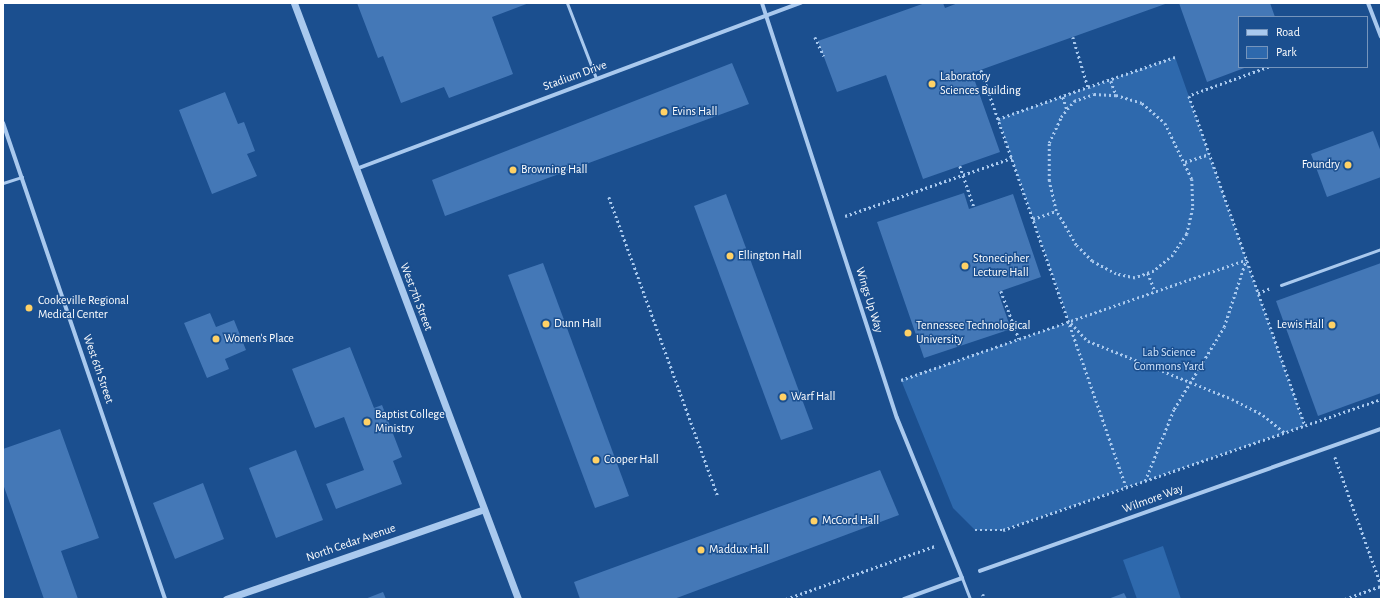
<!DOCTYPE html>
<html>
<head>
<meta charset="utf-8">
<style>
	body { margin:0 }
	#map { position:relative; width:1384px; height:602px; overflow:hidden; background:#1b4f8f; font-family:"Alegreya Sans",sans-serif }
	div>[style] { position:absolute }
	.green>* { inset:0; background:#2e69ad }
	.building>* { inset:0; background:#4478b7 }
	.path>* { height:2.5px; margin-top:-1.25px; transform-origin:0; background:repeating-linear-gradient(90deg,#a9c9ee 0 2px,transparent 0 5px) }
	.service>* { height:3px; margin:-1.5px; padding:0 1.5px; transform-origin:1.5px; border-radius:1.5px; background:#a9c9ee }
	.pedestrian>* { height:3.5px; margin:-1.75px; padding:0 1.75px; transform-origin:1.75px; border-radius:1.75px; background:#a9c9ee }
	.minor>* { height:4px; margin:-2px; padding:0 2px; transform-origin:2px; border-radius:2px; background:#a9c9ee }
	.tertiary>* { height:7px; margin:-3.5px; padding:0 3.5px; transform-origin:3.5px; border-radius:3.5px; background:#a9c9ee }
	.dots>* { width:11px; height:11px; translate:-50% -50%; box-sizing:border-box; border:2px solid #1b4f8f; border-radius:50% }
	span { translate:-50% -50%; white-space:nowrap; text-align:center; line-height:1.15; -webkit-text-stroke:3px #1b4f8f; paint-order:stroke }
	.street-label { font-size:12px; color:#fff }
	.poi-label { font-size:12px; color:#fff }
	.left { translate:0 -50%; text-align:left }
	.right { translate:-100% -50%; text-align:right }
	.park-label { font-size:12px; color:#cfe3fa }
	.frame { position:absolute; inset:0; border:4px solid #fff; pointer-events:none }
	.legend { position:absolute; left:1238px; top:16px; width:130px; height:52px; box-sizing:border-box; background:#1b4f8f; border:1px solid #7695bc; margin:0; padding:5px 7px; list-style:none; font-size:12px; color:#fff }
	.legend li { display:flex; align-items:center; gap:8px; height:20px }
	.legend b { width:20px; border:1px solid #7695bc }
</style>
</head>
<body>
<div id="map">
	<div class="green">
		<div style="clip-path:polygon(1175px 57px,1305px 426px,1003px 530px,975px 530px,953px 508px,901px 380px,1069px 322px,998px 119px)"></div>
		<div style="clip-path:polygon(1163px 546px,1181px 599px,1137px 599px,1123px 560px)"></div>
	</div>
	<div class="building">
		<div style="clip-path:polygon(357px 3px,529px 3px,492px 17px,513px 74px,449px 98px,444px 87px,401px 103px,383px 56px,378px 58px)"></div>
		<div style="clip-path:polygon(925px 3px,943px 3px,945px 8px,958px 3px,1168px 3px,972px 73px,1000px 152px,923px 179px,886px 75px,837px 92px,818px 41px)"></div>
		<div style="clip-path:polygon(1179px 3px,1270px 3px,1275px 17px,1239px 17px,1239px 67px,1247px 67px,1207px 82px)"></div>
		<div style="clip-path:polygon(732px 63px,749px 104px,445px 216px,432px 180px)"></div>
		<div style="clip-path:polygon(225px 92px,238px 124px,244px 122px,255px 151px,247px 154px,257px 176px,212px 194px,179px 110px)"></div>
		<div style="clip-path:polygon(1373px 131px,1381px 152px,1381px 177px,1327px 197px,1311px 154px)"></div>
		<div style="clip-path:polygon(964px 193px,969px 209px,1013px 194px,1041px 277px,998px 292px,1011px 329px,924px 358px,877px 222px)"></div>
		<div style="clip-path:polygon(726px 194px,813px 429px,781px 440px,694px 206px)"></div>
		<div style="clip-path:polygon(543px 263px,629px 496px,595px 508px,508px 275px)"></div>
		<div style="clip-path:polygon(1381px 263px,1381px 393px,1318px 416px,1276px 301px)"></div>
		<div style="clip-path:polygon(210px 313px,216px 327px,234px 320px,246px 350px,225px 359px,229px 369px,207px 378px,184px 323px)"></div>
		<div style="clip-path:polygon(350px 347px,374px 408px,382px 405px,402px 457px,393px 461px,402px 484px,336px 509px,326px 484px,364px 470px,344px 417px,315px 428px,292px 369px)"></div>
		<div style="clip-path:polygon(60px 429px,99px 538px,61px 551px,78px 599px,44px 599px,3px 484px,3px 449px)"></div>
		<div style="clip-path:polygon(296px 450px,323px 520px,276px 538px,249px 468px)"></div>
		<div style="clip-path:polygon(880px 470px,899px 515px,674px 599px,580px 599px,574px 582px)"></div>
		<div style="clip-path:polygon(203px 483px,224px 539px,175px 559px,153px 503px)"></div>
		<div style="clip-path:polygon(383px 592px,386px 599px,365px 599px)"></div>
		<div style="clip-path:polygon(1124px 593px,1127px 599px,1108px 599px)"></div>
	</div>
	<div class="path">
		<div style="left:815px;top:37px;width:21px;rotate:65deg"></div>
		<div style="left:1073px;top:37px;width:52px;rotate:73.3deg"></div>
		<div style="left:1088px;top:87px;width:92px;rotate:-19deg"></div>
		<div style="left:1269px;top:67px;width:85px;rotate:160.1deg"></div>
		<div style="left:1189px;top:96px;width:350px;rotate:70.6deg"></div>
		<div style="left:981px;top:70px;width:441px;rotate:70.8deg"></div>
		<div style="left:1111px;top:81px;width:15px;rotate:70deg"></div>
		<div style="left:1094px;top:94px;width:22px;rotate:3deg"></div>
		<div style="left:1116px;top:95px;width:27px;rotate:17deg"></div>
		<div style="left:1142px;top:103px;width:30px;rotate:41deg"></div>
		<div style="left:1165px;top:123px;width:62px;rotate:64.3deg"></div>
		<div style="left:1192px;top:179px;width:29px;rotate:88deg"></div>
		<div style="left:1193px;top:208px;width:27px;rotate:103deg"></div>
		<div style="left:1187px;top:234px;width:25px;rotate:124deg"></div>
		<div style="left:1173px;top:255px;width:25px;rotate:140deg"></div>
		<div style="left:1154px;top:271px;width:20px;rotate:160deg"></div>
		<div style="left:1135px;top:278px;width:19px;rotate:-168deg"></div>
		<div style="left:1116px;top:274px;width:27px;rotate:-152deg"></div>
		<div style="left:1092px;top:261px;width:23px;rotate:-135deg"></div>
		<div style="left:1076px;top:245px;width:39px;rotate:-120deg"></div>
		<div style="left:1056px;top:211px;width:31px;rotate:-103deg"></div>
		<div style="left:1049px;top:181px;width:38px;rotate:-90deg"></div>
		<div style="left:1049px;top:143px;width:29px;rotate:-65deg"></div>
		<div style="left:1061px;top:117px;width:21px;rotate:-51deg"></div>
		<div style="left:1074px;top:101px;width:21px;rotate:-19deg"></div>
		<div style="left:1063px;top:97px;width:13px;rotate:72deg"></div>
		<div style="left:998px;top:119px;width:96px;rotate:-19.6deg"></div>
		<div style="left:1185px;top:162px;width:25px;rotate:-18deg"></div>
		<div style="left:960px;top:166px;width:43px;rotate:71.1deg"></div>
		<div style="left:609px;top:197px;width:319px;rotate:70deg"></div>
		<div style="left:845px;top:216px;width:177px;rotate:-19.2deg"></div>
		<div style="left:1033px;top:219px;width:24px;rotate:-19deg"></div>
		<div style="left:1148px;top:273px;width:19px;rotate:69deg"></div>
		<div style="left:1001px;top:291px;width:51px;rotate:69.4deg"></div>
		<div style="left:1258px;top:293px;width:14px;rotate:-21deg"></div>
		<div style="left:1071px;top:323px;width:25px;rotate:47deg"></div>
		<div style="left:1088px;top:341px;width:155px;rotate:21.9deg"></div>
		<div style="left:1232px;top:399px;width:35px;rotate:27deg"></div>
		<div style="left:1263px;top:415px;width:28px;rotate:39deg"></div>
		<div style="left:901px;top:380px;width:365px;rotate:-19.2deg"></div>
		<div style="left:1335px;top:457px;width:136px;rotate:70.2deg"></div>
		<div style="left:1145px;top:481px;width:78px;rotate:-68.1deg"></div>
		<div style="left:1174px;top:409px;width:96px;rotate:-58.6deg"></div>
		<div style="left:1224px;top:327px;width:71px;rotate:-71.8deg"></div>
		<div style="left:975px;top:530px;width:28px"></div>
		<div style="left:1003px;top:530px;width:400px;rotate:-19.1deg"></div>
		<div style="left:983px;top:594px;width:5px;rotate:79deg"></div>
		<div style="left:786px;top:599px;width:158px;rotate:-19.6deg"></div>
		<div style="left:1345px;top:599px;width:38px;rotate:-20deg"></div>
	</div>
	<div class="service">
		<div style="left:567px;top:3px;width:80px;rotate:68.9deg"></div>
		<div style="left:3px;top:183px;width:20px;rotate:-18deg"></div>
		<div style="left:1281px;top:285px;width:106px;rotate:-19.8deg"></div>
		<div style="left:962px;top:578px;width:22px;rotate:69deg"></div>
	</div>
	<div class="pedestrian">
		<div style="left:980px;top:571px;width:425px;rotate:-19.5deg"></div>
	</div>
	<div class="minor">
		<div style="left:762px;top:3px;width:436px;rotate:72deg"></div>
		<div style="left:897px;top:418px;width:173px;rotate:67.9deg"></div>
		<div style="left:962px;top:578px;width:62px;rotate:160.1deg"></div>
		<div style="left:1368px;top:3px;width:36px;rotate:69deg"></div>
		<div style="left:3px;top:123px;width:503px;rotate:71.2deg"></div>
		<div style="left:356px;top:169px;width:475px;rotate:-20.5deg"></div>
	</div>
	<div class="tertiary">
		<div style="left:294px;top:3px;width:637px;rotate:69.4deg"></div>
		<div style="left:226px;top:599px;width:273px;rotate:-19.2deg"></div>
	</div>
	<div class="dots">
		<div style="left:932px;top:84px;background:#ffd166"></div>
		<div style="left:664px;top:112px;background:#ffd166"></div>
		<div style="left:1348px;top:165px;background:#ffd166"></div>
		<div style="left:513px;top:170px;background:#ffd166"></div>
		<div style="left:730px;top:256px;background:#ffd166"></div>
		<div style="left:965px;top:266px;background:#ffd166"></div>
		<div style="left:29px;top:308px;background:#ffd166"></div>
		<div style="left:546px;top:324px;background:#ffd166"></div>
		<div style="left:1332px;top:325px;background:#ffd166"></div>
		<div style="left:908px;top:333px;background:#ffd166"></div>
		<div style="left:216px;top:339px;background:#ffd166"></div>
		<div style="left:783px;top:397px;background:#ffd166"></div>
		<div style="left:367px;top:422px;background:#ffd166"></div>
		<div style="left:596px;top:460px;background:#ffd166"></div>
		<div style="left:814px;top:521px;background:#ffd166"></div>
		<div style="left:701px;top:550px;background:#ffd166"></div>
	</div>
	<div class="street-label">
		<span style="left:575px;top:76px;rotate:-20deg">Stadium Drive</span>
		<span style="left:416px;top:297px;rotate:69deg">West 7th Street</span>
		<span style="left:869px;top:300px;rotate:73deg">Wings Up Way</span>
		<span style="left:98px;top:369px;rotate:71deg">West 6th Street</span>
		<span style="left:1153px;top:499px;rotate:-20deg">Wilmore Way</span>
		<span style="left:351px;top:543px;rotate:-19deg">North Cedar Avenue</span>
	</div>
	<div class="poi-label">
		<span class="left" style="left:940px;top:84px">Laboratory<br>Sciences Building</span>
		<span class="left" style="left:672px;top:112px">Evins Hall</span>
		<span class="right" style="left:1340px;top:165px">Foundry</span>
		<span class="left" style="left:521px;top:170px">Browning Hall</span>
		<span class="left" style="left:738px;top:256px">Ellington Hall</span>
		<span class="left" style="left:973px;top:266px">Stonecipher<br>Lecture Hall</span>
		<span class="left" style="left:38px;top:308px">Cookeville Regional<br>Medical Center</span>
		<span class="left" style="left:554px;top:324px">Dunn Hall</span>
		<span class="right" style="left:1324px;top:325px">Lewis Hall</span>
		<span class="left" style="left:916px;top:333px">Tennessee Technological<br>University</span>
		<span class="left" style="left:224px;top:339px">Women's Place</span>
		<span class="left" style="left:791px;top:397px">Warf Hall</span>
		<span class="left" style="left:375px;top:422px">Baptist College<br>Ministry</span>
		<span class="left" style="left:604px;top:460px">Cooper Hall</span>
		<span class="left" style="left:822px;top:521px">McCord Hall</span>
		<span class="left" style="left:709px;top:550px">Maddux Hall</span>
	</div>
	<div class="park-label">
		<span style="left:1169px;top:360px">Lab Science<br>Commons Yard</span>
	</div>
	<div class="frame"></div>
	<ul class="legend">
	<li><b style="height:5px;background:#a9c9ee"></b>Road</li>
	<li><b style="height:11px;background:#2e69ad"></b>Park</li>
	</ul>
</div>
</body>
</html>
